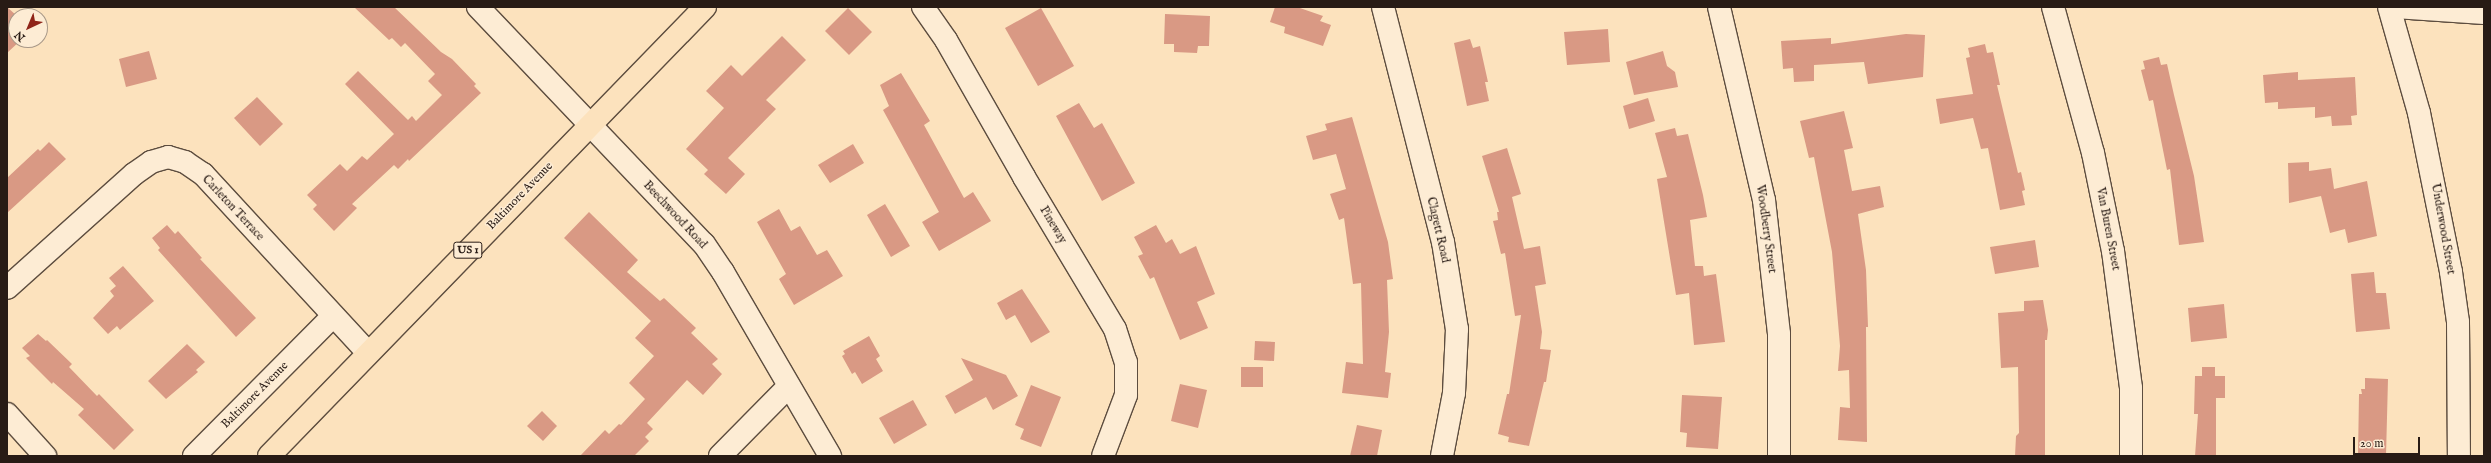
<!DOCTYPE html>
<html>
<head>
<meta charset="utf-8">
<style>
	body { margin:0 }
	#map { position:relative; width:2491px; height:463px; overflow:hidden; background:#fce2bd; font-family:"IM FELL English",serif }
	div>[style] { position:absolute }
	.building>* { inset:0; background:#d99984 }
	.roads { filter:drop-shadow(1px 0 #5d4d3f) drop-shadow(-1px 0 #5d4d3f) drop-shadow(0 1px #5d4d3f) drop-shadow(0 -1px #5d4d3f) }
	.street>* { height:22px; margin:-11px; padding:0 11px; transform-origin:11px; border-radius:11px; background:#fdecd4 }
	.primary>* { height:22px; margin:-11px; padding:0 11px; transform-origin:11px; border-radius:11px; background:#fce2bd }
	span { translate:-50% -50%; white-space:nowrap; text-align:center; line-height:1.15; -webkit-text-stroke:3px #fdecd4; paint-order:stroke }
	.shield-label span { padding:1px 3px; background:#fdecd4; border:1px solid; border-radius:3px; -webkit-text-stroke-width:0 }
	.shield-label { font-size:11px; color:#281b15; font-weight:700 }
	.street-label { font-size:12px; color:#281b15 }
	.frame { position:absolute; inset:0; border:8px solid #281b15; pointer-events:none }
	.north { position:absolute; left:8px; top:8px; width:40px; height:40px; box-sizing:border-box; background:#fdecd4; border:1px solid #a89888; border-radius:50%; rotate:224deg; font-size:11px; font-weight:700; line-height:16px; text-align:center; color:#281b15 }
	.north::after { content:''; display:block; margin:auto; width:14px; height:18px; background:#8f2418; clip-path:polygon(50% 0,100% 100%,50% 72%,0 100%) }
	.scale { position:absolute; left:2353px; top:437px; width:67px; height:18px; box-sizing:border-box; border:2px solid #281b15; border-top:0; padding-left:5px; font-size:12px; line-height:14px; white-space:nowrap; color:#281b15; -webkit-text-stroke:3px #fdecd4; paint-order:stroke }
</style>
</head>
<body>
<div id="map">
	<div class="building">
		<div style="clip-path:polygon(7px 7px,17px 16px,16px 40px,21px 40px,7px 53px)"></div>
		<div style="clip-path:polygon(354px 7px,394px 7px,441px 52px,452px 59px,476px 84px,474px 86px,481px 93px,409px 161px,408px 159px,398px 169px,394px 165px,352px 204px,357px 208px,334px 231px,313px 209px,317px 205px,307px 195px,340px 164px,347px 171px,362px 156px,367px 160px,394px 134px,345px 84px,358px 71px,408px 120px,412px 116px,416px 121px,442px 95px,428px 81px,435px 74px,405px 43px,401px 47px,392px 38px,389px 40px)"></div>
		<div style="clip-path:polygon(1275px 7px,1297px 7px,1323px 16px,1320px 21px,1331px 25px,1323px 46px,1284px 33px,1285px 27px,1270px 22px)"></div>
		<div style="clip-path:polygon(848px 8px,872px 32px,849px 55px,825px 31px)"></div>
		<div style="clip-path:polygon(1041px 8px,1074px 66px,1038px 86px,1005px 28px)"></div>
		<div style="clip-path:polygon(1165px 14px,1210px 16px,1209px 46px,1198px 46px,1197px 53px,1174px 52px,1174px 44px,1164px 44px)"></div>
		<div style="clip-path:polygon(1608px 29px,1610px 62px,1567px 65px,1564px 32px)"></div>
		<div style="clip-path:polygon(1906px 34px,1925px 35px,1923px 77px,1868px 84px,1864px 62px,1814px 65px,1814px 81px,1794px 82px,1793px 68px,1783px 69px,1781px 41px,1831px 38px,1831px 44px)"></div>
		<div style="clip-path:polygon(782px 36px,806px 60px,766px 100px,776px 109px,728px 158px,745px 174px,726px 194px,704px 174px,708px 170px,686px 149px,724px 108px,706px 91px,731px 65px,742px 76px)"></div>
		<div style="clip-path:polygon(1470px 39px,1473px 48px,1480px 46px,1488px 82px,1485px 82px,1489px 101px,1467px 106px,1454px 43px)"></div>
		<div style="clip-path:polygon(1985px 44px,1987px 53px,1993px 52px,2000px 85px,1997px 85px,2018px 173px,2021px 172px,2025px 190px,2022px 191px,2025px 205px,2000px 210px,1988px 148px,1981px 149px,1973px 118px,1940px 124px,1936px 99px,1973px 94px,1966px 58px,1970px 57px,1968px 48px)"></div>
		<div style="clip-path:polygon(149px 51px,157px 79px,126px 87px,119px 59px)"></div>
		<div style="clip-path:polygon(1663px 51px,1667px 66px,1675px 72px,1678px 87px,1634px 95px,1626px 62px)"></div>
		<div style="clip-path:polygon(2159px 57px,2161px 65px,2167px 64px,2174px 95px,2194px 176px,2204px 242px,2179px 245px,2170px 169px,2167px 170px,2153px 100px,2149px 101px,2141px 70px,2145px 69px,2143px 61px)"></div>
		<div style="clip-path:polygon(2298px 72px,2298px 80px,2355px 77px,2357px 115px,2351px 116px,2352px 125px,2332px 126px,2331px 116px,2315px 118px,2315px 107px,2278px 109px,2278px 102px,2265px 103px,2263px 75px)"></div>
		<div style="clip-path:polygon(901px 73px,930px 121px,924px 125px,964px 198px,973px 192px,991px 221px,939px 251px,922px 222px,939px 212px,883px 110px,889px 106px,880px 85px)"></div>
		<div style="clip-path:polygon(257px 97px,283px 124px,260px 146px,234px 118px)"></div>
		<div style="clip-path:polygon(1648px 98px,1655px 121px,1629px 129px,1623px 106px)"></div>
		<div style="clip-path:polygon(1079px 103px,1094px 128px,1102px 123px,1135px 183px,1102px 201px,1056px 116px)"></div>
		<div style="clip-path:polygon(1844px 111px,1853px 148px,1844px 150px,1852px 191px,1880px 186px,1884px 207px,1858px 214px,1866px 270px,1868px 327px,1866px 327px,1867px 442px,1838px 440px,1840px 407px,1850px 408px,1849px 370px,1838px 371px,1840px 346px,1832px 252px,1814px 157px,1809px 158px,1800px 121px)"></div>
		<div style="clip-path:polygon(1352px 117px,1388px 242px,1393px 279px,1387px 280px,1389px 332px,1385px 372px,1391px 373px,1388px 398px,1342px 393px,1346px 362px,1363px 364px,1361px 283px,1353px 284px,1344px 218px,1339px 220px,1330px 194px,1346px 189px,1336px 154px,1313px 160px,1306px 136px,1327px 130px,1325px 124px)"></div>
		<div style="clip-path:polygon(1675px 128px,1677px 136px,1688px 134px,1703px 195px,1707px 217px,1690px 220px,1695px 266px,1703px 266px,1704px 276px,1716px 274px,1725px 342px,1694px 345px,1689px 293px,1676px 295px,1657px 179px,1667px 177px,1655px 133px)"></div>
		<div style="clip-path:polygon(49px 142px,66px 159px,7px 213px,7px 178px,38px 149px,40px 151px)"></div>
		<div style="clip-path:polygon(853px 144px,864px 163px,830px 183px,818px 165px)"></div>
		<div style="clip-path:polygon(1507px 148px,1521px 194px,1512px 197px,1524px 249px,1540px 246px,1546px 284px,1535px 286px,1542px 332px,1540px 349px,1551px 350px,1546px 382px,1544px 382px,1529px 446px,1508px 442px,1509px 437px,1498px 434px,1507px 394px,1509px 394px,1521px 315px,1515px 316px,1505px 253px,1501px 254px,1493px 221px,1498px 220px,1497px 212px,1499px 212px,1482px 156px)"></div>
		<div style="clip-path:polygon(2309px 162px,2309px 171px,2331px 168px,2334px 189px,2367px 181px,2377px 236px,2348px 243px,2345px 229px,2330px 233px,2321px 196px,2289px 203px,2288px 163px)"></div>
		<div style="clip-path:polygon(885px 204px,910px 246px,891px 257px,867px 215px)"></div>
		<div style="clip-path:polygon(779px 209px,791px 231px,800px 226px,817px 255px,827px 250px,843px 276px,794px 305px,779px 279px,786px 274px,757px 222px)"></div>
		<div style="clip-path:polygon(589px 212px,638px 260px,627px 272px,660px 301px,664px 298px,696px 328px,691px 333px,718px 359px,712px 364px,722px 374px,703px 395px,687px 380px,647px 423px,653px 429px,645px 437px,649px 441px,634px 456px,580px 456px,605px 430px,609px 434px,619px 424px,621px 425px,645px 399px,629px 383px,654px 356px,635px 338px,651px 321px,564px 238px)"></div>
		<div style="clip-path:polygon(167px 225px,175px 234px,178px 231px,202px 258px,200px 259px,256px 318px,236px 337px,158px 250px,160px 248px,152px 238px)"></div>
		<div style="clip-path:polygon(1156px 225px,1166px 243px,1172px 239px,1180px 254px,1196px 246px,1215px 294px,1197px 302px,1208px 328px,1180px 340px,1154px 277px,1150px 279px,1138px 256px,1143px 254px,1134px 237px)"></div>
		<div style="clip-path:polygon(2035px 240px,2039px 267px,1995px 274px,1990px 247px)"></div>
		<div style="clip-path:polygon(123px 266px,154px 301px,120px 330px,117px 326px,108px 334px,93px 318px,114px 296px,110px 291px,116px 286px,109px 278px)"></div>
		<div style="clip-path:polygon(2374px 272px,2376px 293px,2386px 293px,2390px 329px,2356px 332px,2351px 274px)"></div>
		<div style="clip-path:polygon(1022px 289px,1050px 332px,1031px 343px,1015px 315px,1006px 320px,997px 303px)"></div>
		<div style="clip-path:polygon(2043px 300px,2048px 330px,2047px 340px,2045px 340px,2045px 456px,2015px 456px,2016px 436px,2019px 433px,2018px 367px,2001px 368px,1998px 313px,2024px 311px,2024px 301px)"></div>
		<div style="clip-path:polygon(2224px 304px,2227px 338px,2191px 342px,2188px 308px)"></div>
		<div style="clip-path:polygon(38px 334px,46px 341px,47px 340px,72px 364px,69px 367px,97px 396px,99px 394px,134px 430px,114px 450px,78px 415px,84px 409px,53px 382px,52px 384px,26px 358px,30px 356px,22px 348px)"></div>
		<div style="clip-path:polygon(869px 336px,880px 356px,876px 359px,883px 371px,862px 384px,855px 372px,852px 374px,842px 356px,845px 354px,843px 351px)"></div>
		<div style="clip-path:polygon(1255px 341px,1275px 342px,1274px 361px,1254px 360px)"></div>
		<div style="clip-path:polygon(187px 344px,205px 362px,196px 370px,198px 372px,166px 399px,148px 381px)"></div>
		<div style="clip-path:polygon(961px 358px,1006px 375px,1018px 396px,993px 410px,986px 397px,955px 414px,945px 396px,973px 380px)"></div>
		<div style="clip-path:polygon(1241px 367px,1263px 367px,1263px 387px,1241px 387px)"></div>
		<div style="clip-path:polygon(2202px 367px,2215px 367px,2215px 376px,2225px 376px,2225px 398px,2216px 398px,2216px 456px,2195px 456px,2198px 414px,2194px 414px,2195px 376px,2202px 376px)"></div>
		<div style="clip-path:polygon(2365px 378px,2388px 379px,2386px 456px,2358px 456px,2359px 394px,2362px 394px,2361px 389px,2365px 389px)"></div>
		<div style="clip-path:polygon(1180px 384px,1207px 390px,1198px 428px,1171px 421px)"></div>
		<div style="clip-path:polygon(1031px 385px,1061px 397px,1041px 447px,1020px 439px,1024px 429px,1015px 425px)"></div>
		<div style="clip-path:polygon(1682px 395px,1722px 397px,1718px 449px,1686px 447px,1687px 433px,1680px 432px)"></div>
		<div style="clip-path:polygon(913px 400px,927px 425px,894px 444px,879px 418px)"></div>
		<div style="clip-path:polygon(542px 411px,557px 426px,543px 441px,527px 426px)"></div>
		<div style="clip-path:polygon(1357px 425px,1382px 430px,1377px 456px,1350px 456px)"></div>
	</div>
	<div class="roads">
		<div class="street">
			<div style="left:478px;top:7px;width:327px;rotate:46.4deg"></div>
			<div style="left:704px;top:244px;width:34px;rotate:56deg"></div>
			<div style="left:723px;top:272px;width:213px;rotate:59.8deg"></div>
			<div style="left:923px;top:7px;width:40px;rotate:55.1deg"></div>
			<div style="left:946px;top:40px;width:158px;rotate:60.3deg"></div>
			<div style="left:1024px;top:177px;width:177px;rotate:59.1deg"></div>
			<div style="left:1115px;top:329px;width:35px;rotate:72deg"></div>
			<div style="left:1126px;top:362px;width:33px;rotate:90deg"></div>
			<div style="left:1126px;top:395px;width:65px;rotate:110.7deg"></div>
			<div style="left:1383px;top:7px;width:243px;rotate:75.7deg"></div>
			<div style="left:1443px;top:242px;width:88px;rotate:80.9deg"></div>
			<div style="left:1457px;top:329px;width:64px;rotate:92.7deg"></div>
			<div style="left:1454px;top:393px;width:64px;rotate:100.8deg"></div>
			<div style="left:1719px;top:7px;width:198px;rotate:76.9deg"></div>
			<div style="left:1764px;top:200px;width:135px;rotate:83.6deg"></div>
			<div style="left:1779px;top:334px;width:122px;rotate:90deg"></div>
			<div style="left:2053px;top:7px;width:151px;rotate:74.7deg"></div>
			<div style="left:2093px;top:153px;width:100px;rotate:78.5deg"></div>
			<div style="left:2113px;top:251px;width:138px;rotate:82.5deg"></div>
			<div style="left:2131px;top:388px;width:68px;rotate:90deg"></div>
			<div style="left:2389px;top:7px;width:110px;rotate:74.2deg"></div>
			<div style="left:2419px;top:113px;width:162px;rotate:78.6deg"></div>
			<div style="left:2451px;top:272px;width:50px;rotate:82deg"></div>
			<div style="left:2458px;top:322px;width:134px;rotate:89.6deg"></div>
			<div style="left:2395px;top:7px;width:89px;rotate:3.9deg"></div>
			<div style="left:7px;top:288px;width:171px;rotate:-41.9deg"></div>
			<div style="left:134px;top:174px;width:21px;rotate:-35deg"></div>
			<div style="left:151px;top:162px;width:18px;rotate:-16deg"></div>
			<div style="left:168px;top:157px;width:18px;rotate:16deg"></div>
			<div style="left:185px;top:162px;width:22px;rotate:34deg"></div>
			<div style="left:203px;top:174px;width:243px;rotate:47.3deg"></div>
			<div style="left:7px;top:414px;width:57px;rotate:47.9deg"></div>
			<div style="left:194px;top:456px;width:197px;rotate:-45.2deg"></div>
			<div style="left:720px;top:456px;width:98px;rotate:-45.4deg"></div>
		</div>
		<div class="primary">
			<div style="left:269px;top:456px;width:626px;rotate:-45.84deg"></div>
		</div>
	</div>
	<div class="shield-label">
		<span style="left:468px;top:250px">US 1</span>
	</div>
	<div class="street-label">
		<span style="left:520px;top:196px;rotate:-46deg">Baltimore Avenue</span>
		<span style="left:233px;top:208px;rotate:47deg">Carleton Terrace</span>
		<span style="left:675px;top:215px;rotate:47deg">Beechwood Road</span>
		<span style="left:1053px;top:225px;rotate:59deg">Pineway</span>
		<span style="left:1766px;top:229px;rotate:82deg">Woodberry Street</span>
		<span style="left:2108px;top:229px;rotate:79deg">Van Buren Street</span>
		<span style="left:2443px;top:229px;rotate:80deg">Underwood Street</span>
		<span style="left:1438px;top:230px;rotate:77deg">Clagett Road</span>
		<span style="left:255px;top:395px;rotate:-45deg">Baltimore Avenue</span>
	</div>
	<div class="frame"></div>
	<div class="north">N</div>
	<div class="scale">20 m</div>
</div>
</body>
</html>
